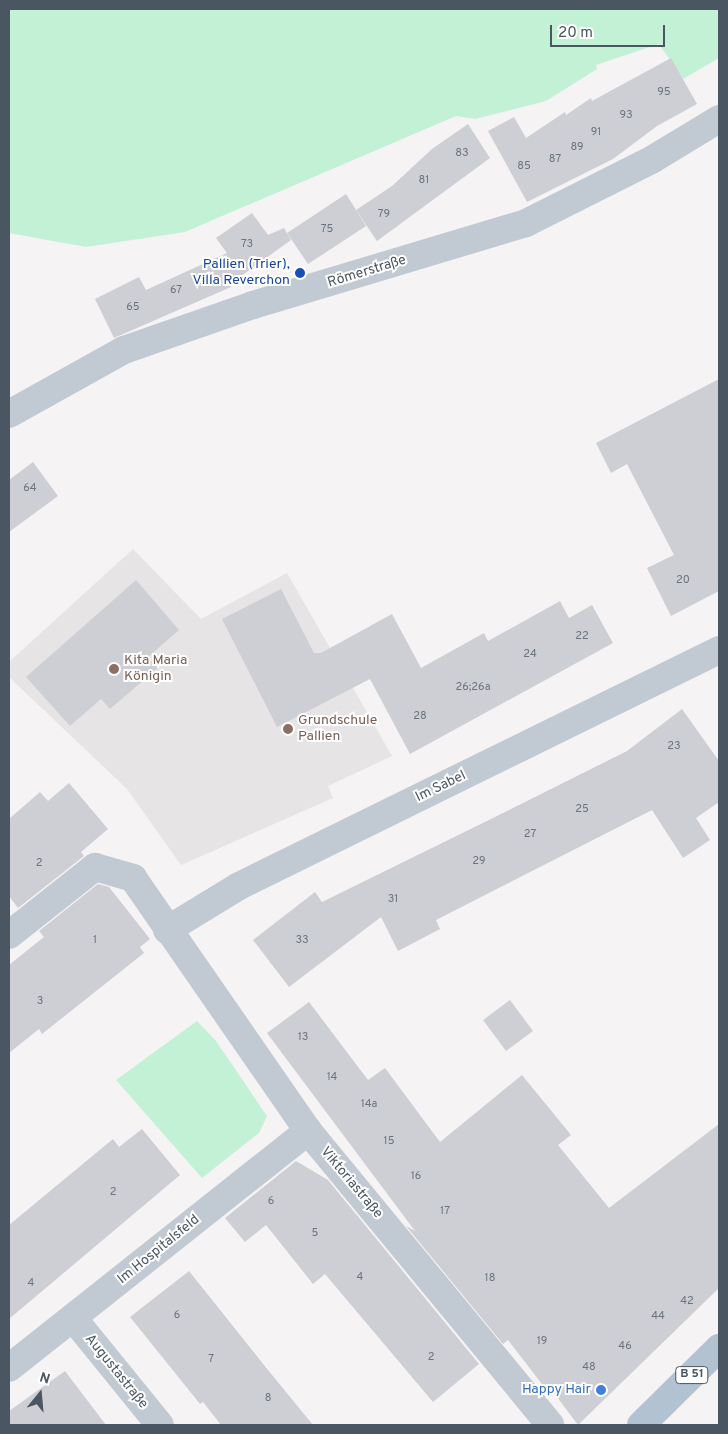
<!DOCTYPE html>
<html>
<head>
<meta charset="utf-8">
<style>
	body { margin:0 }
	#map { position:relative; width:728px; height:1434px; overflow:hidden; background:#f5f3f3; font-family:Overpass,sans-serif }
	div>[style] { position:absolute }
	.education>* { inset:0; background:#e6e4e5 }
	.green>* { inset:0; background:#c3f1d5 }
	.building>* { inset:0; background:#cdcfd5 }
	.street>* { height:28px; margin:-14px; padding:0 14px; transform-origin:14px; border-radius:14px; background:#c1cad2 }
	.primary>* { height:28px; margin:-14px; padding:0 14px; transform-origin:14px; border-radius:14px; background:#b3c2d1 }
	.dots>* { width:14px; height:14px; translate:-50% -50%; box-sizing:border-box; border:2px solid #fff; border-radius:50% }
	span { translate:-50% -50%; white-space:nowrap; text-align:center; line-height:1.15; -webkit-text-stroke:4px #fff; paint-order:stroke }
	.number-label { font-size:11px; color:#6b747e }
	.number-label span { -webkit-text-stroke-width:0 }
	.shield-label span { padding:1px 4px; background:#fff; border:1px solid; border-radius:4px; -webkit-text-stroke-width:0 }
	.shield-label { font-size:12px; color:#4a5661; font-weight:700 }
	.transit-label { font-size:14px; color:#164399 }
	.right { translate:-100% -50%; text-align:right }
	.street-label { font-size:14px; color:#4a5661 }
	.education-label { font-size:14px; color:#785e54 }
	.left { translate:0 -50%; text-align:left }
	.shop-label { font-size:14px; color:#366cbe }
	.frame { position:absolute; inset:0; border:10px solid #4a5661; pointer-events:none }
	.north { position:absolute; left:15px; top:1369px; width:50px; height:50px; -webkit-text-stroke:4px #fff; paint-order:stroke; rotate:17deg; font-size:14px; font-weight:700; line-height:20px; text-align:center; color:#4a5661 }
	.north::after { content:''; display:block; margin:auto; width:18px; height:22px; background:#4a5661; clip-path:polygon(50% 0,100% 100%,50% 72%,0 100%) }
	.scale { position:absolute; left:550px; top:25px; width:115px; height:22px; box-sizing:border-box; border:2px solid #4a5661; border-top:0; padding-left:6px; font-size:15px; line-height:18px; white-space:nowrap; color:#4a5661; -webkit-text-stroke:4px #fff; paint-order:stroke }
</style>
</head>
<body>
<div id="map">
	<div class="education">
		<div style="clip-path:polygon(133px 549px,201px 619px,287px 573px,392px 756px,328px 786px,333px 798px,181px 865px,127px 789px,9px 677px,9px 662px)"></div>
	</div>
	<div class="green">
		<div style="clip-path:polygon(9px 9px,719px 9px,719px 58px,683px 79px,659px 44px,596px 65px,597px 69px,546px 101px,475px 119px,456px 116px,185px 232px,86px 247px,9px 233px)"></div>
		<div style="clip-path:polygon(197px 1021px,216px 1041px,267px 1116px,259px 1133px,202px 1178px,116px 1080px)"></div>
	</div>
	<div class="building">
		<div style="clip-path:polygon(671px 58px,697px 104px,657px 126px,613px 159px,527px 202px,488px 131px,514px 117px,526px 138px,565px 112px,566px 115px,591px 98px,592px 101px)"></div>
		<div style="clip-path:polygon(468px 124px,490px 158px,377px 241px,356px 210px,392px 186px,432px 149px)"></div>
		<div style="clip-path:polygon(346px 194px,366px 226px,308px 264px,287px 233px)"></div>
		<div style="clip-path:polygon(252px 213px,268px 235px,284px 228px,291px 240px,230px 284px,231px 287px,114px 338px,95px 299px,139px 277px,146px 290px,227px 253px,216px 238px)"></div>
		<div style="clip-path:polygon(719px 379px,719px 591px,671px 616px,647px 568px,674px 555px,627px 464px,611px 473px,596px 443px)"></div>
		<div style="clip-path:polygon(33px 462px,58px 496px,9px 532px,9px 480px)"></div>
		<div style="clip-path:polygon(136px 580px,179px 630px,148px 657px,158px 668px,110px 709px,101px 699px,70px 726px,26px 677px)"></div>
		<div style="clip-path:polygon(281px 589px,314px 653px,321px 653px,392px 614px,421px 668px,484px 633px,488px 641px,560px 601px,569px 618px,592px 605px,613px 643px,410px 754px,370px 679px,277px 727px,222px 619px)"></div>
		<div style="clip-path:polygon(682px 709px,719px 761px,719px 802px,696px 818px,710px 840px,683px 858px,652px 810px,436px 920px,440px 929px,398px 951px,381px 917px,289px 987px,253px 940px,315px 892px,322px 902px,493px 818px,627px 751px)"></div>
		<div style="clip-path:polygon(69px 783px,108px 829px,81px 852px,84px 856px,18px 908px,9px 896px,9px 819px,40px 792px,48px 801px)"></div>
		<div style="clip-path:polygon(98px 884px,109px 887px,150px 939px,140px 947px,144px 953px,42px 1034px,39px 1029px,9px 1053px,9px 965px,44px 937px,39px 931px)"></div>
		<div style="clip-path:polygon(510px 1000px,533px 1031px,506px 1051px,483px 1020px)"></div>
		<div style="clip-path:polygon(309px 1002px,368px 1080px,385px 1068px,440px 1142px,522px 1075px,571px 1135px,558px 1145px,609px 1208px,719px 1124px,719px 1288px,578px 1425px,548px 1385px,545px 1388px,508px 1340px,503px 1344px,406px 1226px,415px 1231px,267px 1033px)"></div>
		<div style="clip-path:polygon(142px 1129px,180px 1175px,9px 1319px,9px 1225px,113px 1139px,119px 1147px)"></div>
		<div style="clip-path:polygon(296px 1161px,328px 1180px,479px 1364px,433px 1402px,325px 1274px,313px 1284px,266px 1225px,245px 1242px,225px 1218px)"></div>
		<div style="clip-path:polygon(189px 1271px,268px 1370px,313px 1425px,221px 1425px,203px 1402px,200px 1404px,130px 1317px)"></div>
		<div style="clip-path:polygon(65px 1371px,106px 1425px,9px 1425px,9px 1411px)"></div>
	</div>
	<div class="street">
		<div style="left:9px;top:414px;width:132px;rotate:-29.1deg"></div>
		<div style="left:124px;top:350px;width:137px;rotate:-19.2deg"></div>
		<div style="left:253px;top:305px;width:285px;rotate:-16.7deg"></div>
		<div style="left:526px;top:223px;width:142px;rotate:-26.7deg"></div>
		<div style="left:653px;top:159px;width:77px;rotate:-31.2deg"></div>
		<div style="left:167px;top:930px;width:84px;rotate:-31.4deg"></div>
		<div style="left:239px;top:886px;width:535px;rotate:-26.18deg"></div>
		<div style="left:9px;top:935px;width:110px;rotate:-38.3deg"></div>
		<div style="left:95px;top:867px;width:40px;rotate:16deg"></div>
		<div style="left:133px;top:878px;width:308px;rotate:55.3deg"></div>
		<div style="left:308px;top:1131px;width:381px;rotate:50.5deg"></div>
		<div style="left:73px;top:1318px;width:138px;rotate:50.9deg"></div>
		<div style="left:9px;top:1368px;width:382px;rotate:-38.4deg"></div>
	</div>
	<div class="primary">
		<div style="left:641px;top:1425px;width:110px;rotate:-44.6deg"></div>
	</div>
	<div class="dots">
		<div style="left:300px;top:273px;background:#1a4fb4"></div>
		<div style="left:114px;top:669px;background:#8d6e63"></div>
		<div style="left:288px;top:729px;background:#8d6e63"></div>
		<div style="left:601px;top:1390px;background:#3f7fe0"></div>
	</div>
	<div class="number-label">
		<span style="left:664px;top:92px">95</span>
		<span style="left:626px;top:115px">93</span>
		<span style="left:596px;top:132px">91</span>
		<span style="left:577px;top:147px">89</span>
		<span style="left:462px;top:153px">83</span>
		<span style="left:555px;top:159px">87</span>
		<span style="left:524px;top:166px">85</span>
		<span style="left:424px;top:180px">81</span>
		<span style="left:384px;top:214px">79</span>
		<span style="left:327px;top:229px">75</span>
		<span style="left:247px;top:244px">73</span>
		<span style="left:176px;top:290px">67</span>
		<span style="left:133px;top:307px">65</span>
		<span style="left:30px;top:488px">64</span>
		<span style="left:683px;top:580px">20</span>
		<span style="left:582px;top:636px">22</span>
		<span style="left:530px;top:654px">24</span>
		<span style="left:473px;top:687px">26;26a</span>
		<span style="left:420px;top:716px">28</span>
		<span style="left:674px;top:746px">23</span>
		<span style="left:582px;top:809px">25</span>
		<span style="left:530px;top:834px">27</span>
		<span style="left:479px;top:861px">29</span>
		<span style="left:39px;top:863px">2</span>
		<span style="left:393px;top:899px">31</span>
		<span style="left:95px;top:940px">1</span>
		<span style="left:302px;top:940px">33</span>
		<span style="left:40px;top:1001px">3</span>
		<span style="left:303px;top:1037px">13</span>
		<span style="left:332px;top:1077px">14</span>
		<span style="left:369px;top:1104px">14a</span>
		<span style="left:389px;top:1141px">15</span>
		<span style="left:416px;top:1176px">16</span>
		<span style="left:113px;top:1192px">2</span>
		<span style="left:271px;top:1201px">6</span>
		<span style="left:445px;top:1211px">17</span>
		<span style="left:315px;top:1233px">5</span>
		<span style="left:360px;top:1277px">4</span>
		<span style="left:490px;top:1278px">18</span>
		<span style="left:31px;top:1283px">4</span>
		<span style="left:687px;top:1301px">42</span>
		<span style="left:177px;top:1315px">6</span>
		<span style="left:658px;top:1316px">44</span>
		<span style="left:542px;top:1341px">19</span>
		<span style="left:625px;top:1346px">46</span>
		<span style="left:431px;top:1357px">2</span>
		<span style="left:211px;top:1359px">7</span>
		<span style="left:589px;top:1367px">48</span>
		<span style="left:268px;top:1398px">8</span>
	</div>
	<div class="shield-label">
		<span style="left:692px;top:1375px">B 51</span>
	</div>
	<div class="transit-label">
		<span class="right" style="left:290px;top:273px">Pallien (Trier),<br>Villa Reverchon</span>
	</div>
	<div class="street-label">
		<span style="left:367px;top:272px;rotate:-17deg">Römerstraße</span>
		<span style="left:441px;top:787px;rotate:-26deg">Im Sabel</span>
		<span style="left:351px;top:1183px;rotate:50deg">Viktoriastraße</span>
		<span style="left:159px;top:1250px;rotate:-39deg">Im Hospitalsfeld</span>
		<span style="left:116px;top:1372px;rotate:51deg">Augustastraße</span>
	</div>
	<div class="education-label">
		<span class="left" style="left:124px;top:669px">Kita Maria<br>Königin</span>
		<span class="left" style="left:298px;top:729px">Grundschule<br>Pallien</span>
	</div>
	<div class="shop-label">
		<span class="right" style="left:591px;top:1390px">Happy Hair</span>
	</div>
	<div class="frame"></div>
	<div class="north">N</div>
	<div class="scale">20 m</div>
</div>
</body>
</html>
